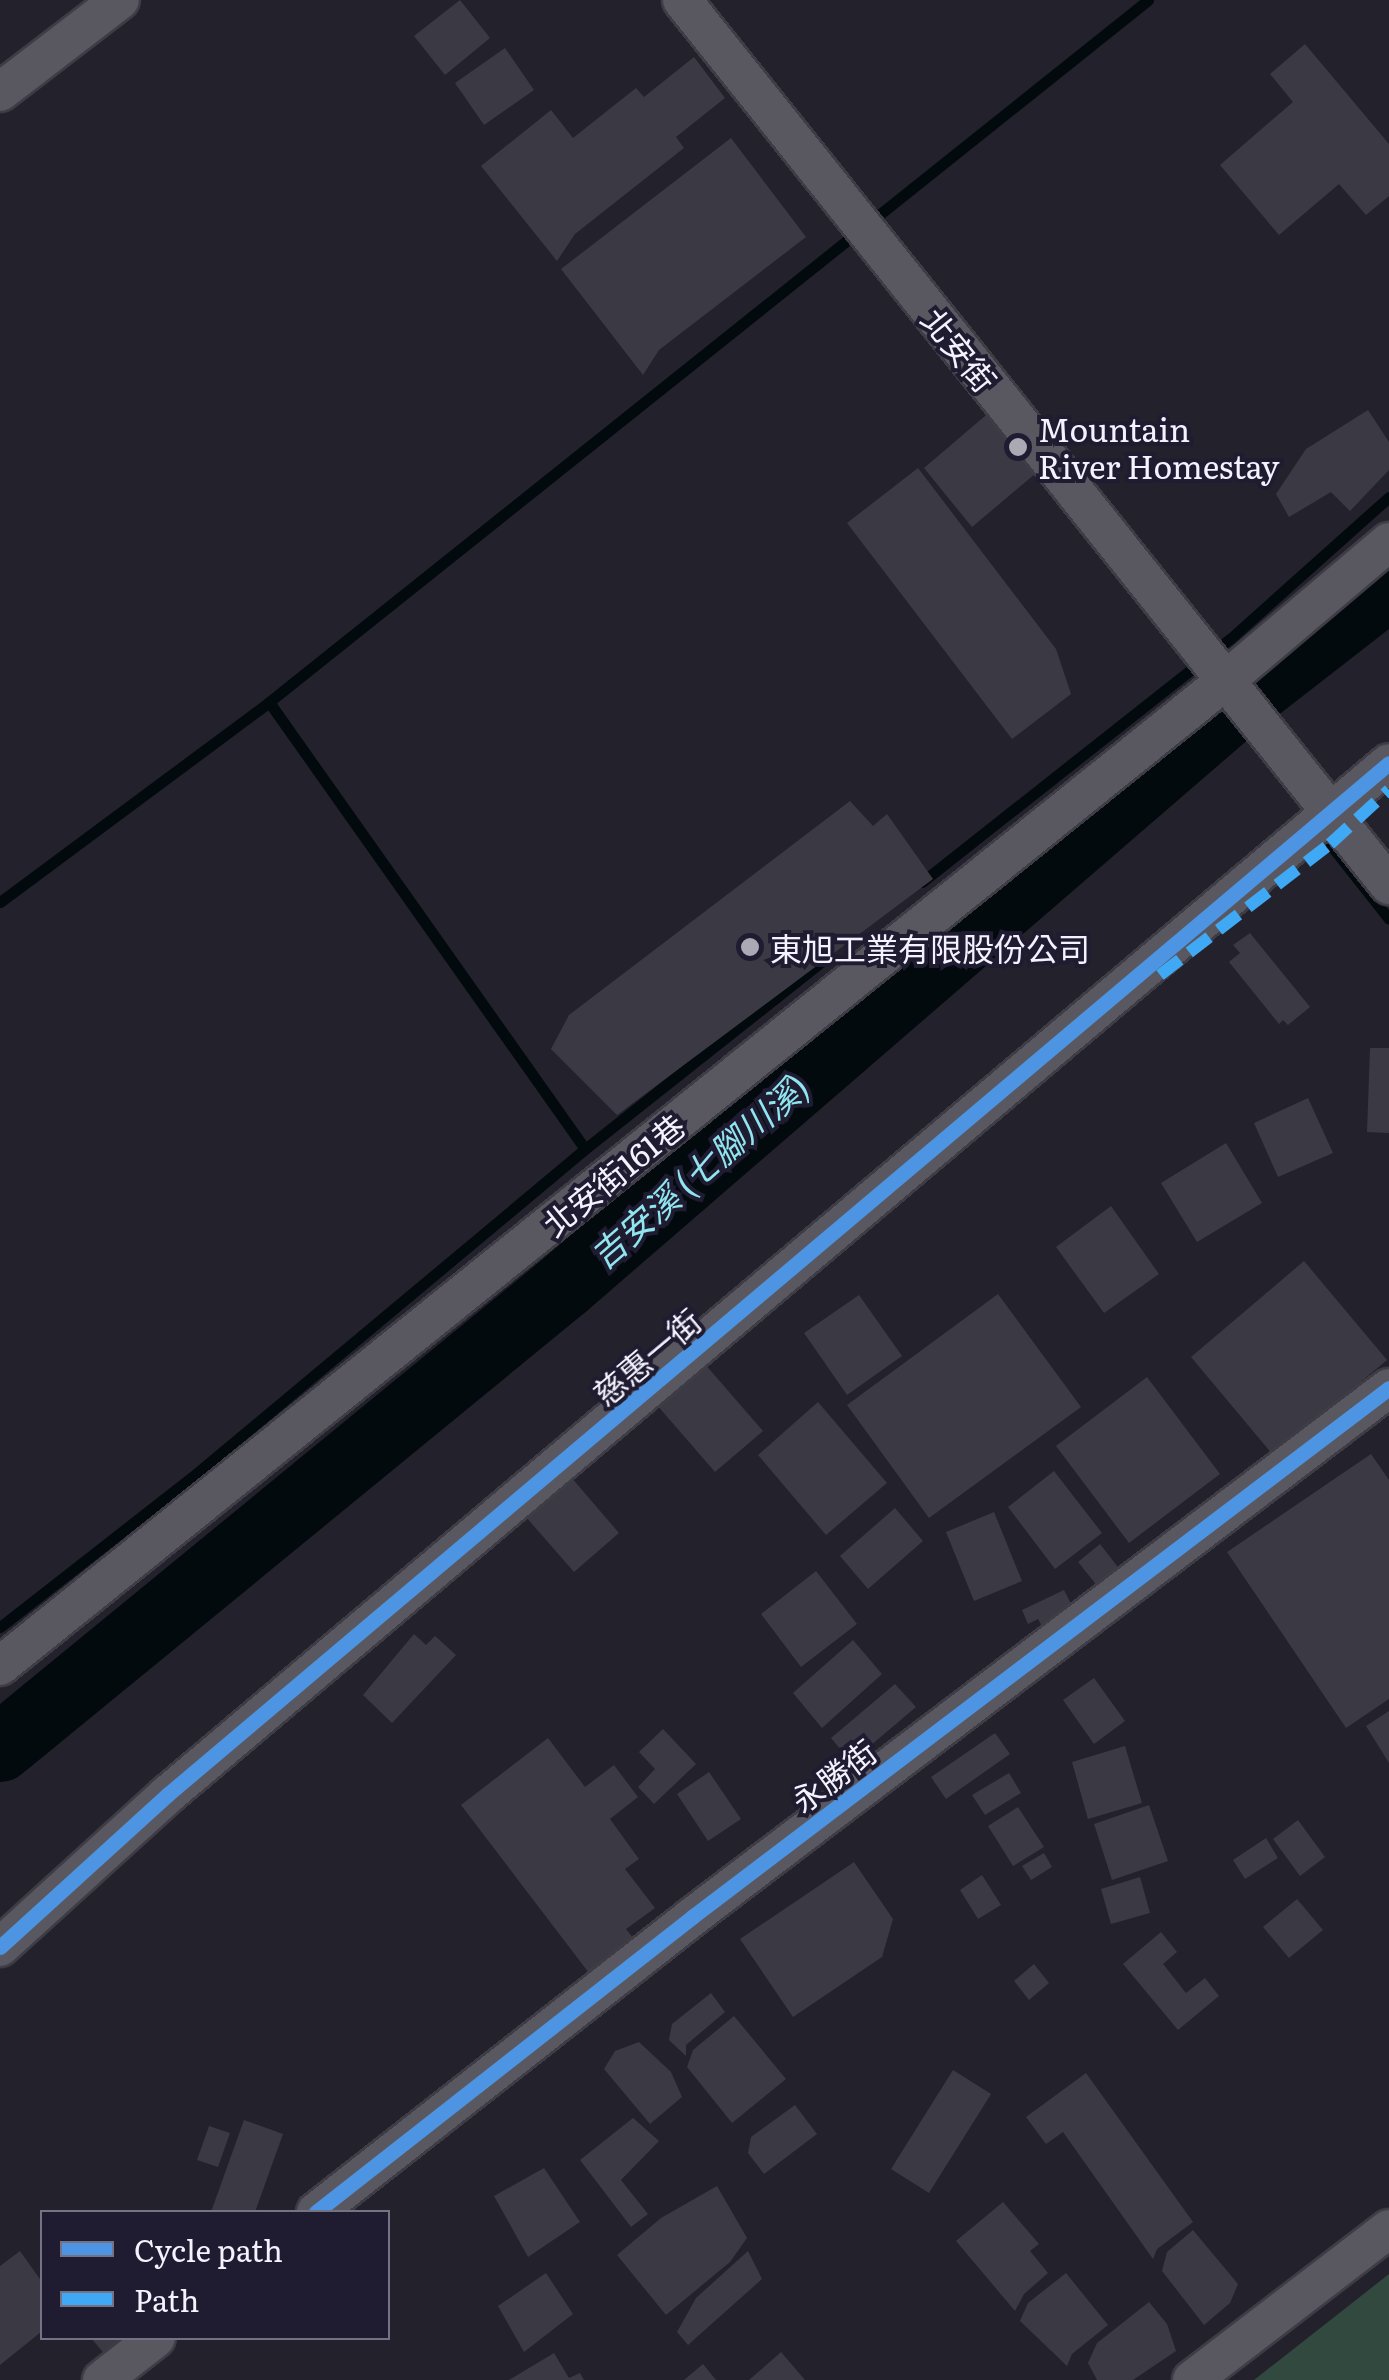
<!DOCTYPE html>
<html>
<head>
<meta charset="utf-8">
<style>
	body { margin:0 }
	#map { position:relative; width:1389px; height:2380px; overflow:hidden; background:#22212c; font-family:Literata,"Noto Sans TC",serif }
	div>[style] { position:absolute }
	.green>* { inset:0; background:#31493f }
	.stream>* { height:11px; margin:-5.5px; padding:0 5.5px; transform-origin:5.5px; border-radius:5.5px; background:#030a0e }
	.river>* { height:68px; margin:-34px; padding:0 34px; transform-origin:34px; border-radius:34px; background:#030a0e }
	.building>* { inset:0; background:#3b3a44 }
	.roads { filter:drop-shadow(2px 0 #3e3d46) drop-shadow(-2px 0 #3e3d46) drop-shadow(0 2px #3e3d46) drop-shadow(0 -2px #3e3d46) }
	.minor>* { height:38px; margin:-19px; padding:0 19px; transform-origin:19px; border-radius:19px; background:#595861 }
	.quiet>* { height:12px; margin-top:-6px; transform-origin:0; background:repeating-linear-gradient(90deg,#3fa9f5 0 25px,transparent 0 37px) }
	.cycleway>* { height:15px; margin:-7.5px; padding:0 7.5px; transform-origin:7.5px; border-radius:7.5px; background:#4d94e3 }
	.dots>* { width:28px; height:28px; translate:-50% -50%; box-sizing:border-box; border:5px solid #1f1c31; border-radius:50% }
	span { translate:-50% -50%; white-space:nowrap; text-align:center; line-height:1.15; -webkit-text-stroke:8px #1f1c31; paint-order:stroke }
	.street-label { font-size:32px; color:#f3f2fe }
	.poi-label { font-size:32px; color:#f3f2fe }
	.left { translate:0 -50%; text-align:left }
	.water-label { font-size:35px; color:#90e5ef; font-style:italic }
	.legend { position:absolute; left:40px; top:2210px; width:350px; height:130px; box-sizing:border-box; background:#1f1c31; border:2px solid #747283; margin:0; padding:12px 18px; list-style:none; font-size:30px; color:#f3f2fe }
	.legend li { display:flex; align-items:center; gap:20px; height:50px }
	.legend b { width:50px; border:2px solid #747283 }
</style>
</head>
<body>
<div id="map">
	<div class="green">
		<div style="clip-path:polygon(1389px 2274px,1389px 2380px,1254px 2380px)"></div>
	</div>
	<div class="stream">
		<div style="left:269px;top:702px;width:547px;rotate:54.74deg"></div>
		<div style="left:1330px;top:844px;width:95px;rotate:51.8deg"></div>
		<div style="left:922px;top:882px;width:392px;rotate:-38.3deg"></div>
		<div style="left:1230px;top:639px;width:213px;rotate:-41.8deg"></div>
		<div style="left:0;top:902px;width:335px;rotate:-36.6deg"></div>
		<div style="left:269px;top:702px;width:1125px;rotate:-38.61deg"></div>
		<div style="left:0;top:1627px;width:250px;rotate:-38deg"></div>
		<div style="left:197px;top:1473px;width:505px;rotate:-39.86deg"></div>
		<div style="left:585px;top:1149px;width:306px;rotate:-38.4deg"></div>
	</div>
	<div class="river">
		<div style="left:0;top:1748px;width:732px;rotate:-39.34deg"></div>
		<div style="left:566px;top:1284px;width:886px;rotate:-40.83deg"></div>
		<div style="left:1236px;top:705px;width:194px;rotate:-37.9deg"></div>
	</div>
	<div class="building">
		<div style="clip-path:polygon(460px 0,490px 38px,445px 75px,414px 36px)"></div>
		<div style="clip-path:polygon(1305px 44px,1389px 144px,1389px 196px,1366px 215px,1339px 184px,1279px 235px,1220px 165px,1293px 102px,1270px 74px)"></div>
		<div style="clip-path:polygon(505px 48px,534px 90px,484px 125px,455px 83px)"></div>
		<div style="clip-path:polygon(694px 57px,725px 98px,676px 137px,684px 148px,575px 234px,557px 261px,481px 166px,551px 110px,573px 138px,636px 88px,644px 97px)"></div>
		<div style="clip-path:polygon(731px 138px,806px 237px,659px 350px,643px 375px,561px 269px)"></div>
		<div style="clip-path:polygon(999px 404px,1048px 463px,972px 527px,924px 468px)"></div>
		<div style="clip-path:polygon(1368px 410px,1389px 442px,1389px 470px,1350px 511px,1331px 492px,1289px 517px,1276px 494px,1306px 449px)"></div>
		<div style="clip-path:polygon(918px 468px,1056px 649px,1071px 694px,1012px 739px,847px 523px)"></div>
		<div style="clip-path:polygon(850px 801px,873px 826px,887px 814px,933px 879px,617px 1115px,551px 1049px,569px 1015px)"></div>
		<div style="clip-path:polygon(1250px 933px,1310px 1007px,1288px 1025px,1283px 1020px,1279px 1024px,1229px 962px,1240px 953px,1233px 945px)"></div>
		<div style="clip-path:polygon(1370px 1048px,1389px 1048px,1389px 1133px,1367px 1132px)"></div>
		<div style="clip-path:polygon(1308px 1098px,1333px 1153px,1278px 1177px,1254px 1123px)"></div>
		<div style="clip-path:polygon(1226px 1143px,1262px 1203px,1197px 1242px,1161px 1183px)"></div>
		<div style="clip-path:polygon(1111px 1206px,1159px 1274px,1104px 1313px,1056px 1247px)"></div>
		<div style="clip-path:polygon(1304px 1261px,1387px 1360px,1273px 1455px,1191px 1357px)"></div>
		<div style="clip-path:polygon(998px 1294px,1081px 1407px,929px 1518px,847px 1405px)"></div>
		<div style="clip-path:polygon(859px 1295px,902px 1356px,847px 1395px,804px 1333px)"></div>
		<div style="clip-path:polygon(704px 1363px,763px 1431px,715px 1472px,656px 1404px)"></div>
		<div style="clip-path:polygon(1147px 1377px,1220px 1474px,1129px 1543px,1056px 1446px)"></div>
		<div style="clip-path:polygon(818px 1402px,887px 1483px,826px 1535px,758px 1455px)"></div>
		<div style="clip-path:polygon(1371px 1454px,1389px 1480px,1389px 1699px,1346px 1728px,1227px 1552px)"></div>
		<div style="clip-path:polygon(564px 1469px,619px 1533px,574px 1572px,519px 1509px)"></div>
		<div style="clip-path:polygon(1054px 1471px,1102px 1533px,1055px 1569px,1008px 1507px)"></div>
		<div style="clip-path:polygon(895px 1508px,923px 1541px,868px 1589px,840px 1556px)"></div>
		<div style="clip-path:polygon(994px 1512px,1022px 1581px,974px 1601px,946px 1532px)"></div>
		<div style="clip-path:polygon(1100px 1544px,1121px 1571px,1099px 1588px,1078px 1562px)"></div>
		<div style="clip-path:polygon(816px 1571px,857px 1624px,801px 1667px,761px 1614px)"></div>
		<div style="clip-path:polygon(1064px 1590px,1075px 1612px,1043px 1628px,1038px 1619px,1028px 1624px,1022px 1610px)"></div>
		<div style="clip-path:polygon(414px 1634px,426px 1645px,435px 1636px,456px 1655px,392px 1723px,363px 1695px)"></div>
		<div style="clip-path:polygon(853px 1640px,882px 1674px,822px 1728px,793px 1693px)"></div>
		<div style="clip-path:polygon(1094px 1678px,1125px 1721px,1094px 1744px,1063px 1700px)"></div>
		<div style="clip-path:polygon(895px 1684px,916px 1707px,851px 1762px,831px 1738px)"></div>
		<div style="clip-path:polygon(1389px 1711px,1389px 1763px,1366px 1726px)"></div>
		<div style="clip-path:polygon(663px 1729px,696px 1764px,654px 1804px,638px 1787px,655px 1769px,639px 1752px)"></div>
		<div style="clip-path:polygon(995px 1733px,1010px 1754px,946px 1799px,931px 1777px)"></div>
		<div style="clip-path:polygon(548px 1738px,585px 1787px,614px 1765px,638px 1797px,610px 1819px,639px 1859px,625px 1869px,655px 1908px,626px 1929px,637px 1943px,592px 1977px,461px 1805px)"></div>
		<div style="clip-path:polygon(1125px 1746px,1142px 1803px,1088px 1819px,1072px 1762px)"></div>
		<div style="clip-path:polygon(709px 1772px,741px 1819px,708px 1841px,677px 1794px)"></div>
		<div style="clip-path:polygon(1009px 1773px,1021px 1793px,985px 1815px,972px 1795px)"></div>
		<div style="clip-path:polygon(1149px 1805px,1168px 1861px,1112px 1880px,1094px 1824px)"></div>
		<div style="clip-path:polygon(1018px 1807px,1044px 1847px,1013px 1866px,988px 1826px)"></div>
		<div style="clip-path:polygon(1298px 1820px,1325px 1857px,1300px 1876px,1273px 1839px)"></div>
		<div style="clip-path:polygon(1266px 1838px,1278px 1858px,1245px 1879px,1233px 1860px)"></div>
		<div style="clip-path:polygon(1044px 1853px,1052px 1867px,1031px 1880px,1022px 1866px)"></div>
		<div style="clip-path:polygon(854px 1862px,893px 1919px,882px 1957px,793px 2017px,740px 1939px)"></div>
		<div style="clip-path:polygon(982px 1875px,1001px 1905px,978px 1919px,960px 1890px)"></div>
		<div style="clip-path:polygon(1140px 1877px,1150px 1913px,1111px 1924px,1101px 1889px)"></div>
		<div style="clip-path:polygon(1297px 1899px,1323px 1930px,1289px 1958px,1263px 1927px)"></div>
		<div style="clip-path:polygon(1161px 1932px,1177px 1952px,1163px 1964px,1186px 1993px,1205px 1978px,1219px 1996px,1178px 2030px,1123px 1964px)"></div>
		<div style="clip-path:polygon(1034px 1964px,1049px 1983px,1029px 2000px,1014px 1981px)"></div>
		<div style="clip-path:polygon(711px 1993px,725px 2012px,686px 2045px,686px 2056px,669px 2040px,672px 2024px)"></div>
		<div style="clip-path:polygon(734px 2016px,786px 2079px,732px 2123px,687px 2067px,693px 2050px)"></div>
		<div style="clip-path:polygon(639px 2042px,671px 2072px,682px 2097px,650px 2124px,604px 2069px,615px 2051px)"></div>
		<div style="clip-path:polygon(953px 2070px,991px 2094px,929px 2193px,891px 2169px)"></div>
		<div style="clip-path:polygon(1086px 2073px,1193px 2222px,1157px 2249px,1153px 2259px,1063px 2132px,1046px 2144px,1026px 2117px)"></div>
		<div style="clip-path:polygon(795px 2105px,817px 2134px,764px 2174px,748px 2153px,751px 2137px)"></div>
		<div style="clip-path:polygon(633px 2118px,659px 2141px,621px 2180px,648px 2214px,631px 2227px,580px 2160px)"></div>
		<div style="clip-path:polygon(244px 2120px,283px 2134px,255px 2212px,211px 2212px)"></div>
		<div style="clip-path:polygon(209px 2126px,230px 2133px,218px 2167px,197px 2160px)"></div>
		<div style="clip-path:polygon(544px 2168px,580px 2222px,528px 2257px,494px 2196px)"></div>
		<div style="clip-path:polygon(717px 2186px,747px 2238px,730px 2262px,666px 2315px,617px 2255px,661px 2218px)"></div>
		<div style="clip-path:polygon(1003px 2202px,1039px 2244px,1030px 2251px,1048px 2273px,1024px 2294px,1015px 2311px,956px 2241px)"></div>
		<div style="clip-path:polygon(1193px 2230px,1238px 2284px,1230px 2303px,1204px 2325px,1162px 2271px,1167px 2252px)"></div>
		<div style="clip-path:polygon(20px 2251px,42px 2282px,42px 2325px,41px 2332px,0 2365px,0 2266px)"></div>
		<div style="clip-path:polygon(748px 2251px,762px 2279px,688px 2345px,677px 2332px,696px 2298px)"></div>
		<div style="clip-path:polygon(546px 2273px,573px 2314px,524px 2352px,498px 2306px)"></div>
		<div style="clip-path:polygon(1066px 2273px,1108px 2325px,1072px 2354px,1067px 2366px,1020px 2321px,1028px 2303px)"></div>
		<div style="clip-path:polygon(1149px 2302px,1167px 2324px,1176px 2351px,1133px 2380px,1097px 2380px,1088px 2363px,1097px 2343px)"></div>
		<div style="clip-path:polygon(91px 2338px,127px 2338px,106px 2356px)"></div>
		<div style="clip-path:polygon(781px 2352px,805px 2380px,749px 2380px)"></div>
		<div style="clip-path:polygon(554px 2353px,569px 2378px,580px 2373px,584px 2380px,509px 2380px)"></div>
		<div style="clip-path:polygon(703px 2364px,716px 2380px,684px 2380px)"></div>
	</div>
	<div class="roads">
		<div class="minor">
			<div style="left:682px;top:0;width:1133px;rotate:51.38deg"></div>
			<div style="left:0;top:92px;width:151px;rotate:-37.5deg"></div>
			<div style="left:0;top:1666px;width:1572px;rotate:-38.8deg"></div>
			<div style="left:1225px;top:681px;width:215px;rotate:-40.3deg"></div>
			<div style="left:0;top:1947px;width:226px;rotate:-42.3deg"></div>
			<div style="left:167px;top:1795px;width:1599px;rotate:-40.18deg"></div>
			<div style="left:316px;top:2212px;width:478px;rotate:-38.1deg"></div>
			<div style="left:692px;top:1917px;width:875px;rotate:-37.2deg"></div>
			<div style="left:102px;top:2380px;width:68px;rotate:-37.9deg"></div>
			<div style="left:1192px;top:2380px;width:248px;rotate:-37.5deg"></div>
		</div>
	</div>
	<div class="quiet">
		<div style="left:1160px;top:975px;width:215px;rotate:-37.6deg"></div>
		<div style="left:1330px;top:844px;width:80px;rotate:-42.5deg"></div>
	</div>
	<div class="cycleway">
		<div style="left:0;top:1947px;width:226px;rotate:-42.3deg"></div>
		<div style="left:167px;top:1795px;width:1599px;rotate:-40.18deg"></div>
		<div style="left:316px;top:2212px;width:478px;rotate:-38.1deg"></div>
		<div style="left:692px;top:1917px;width:875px;rotate:-37.2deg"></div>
	</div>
	<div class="dots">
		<div style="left:1018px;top:447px;background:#aaa9b4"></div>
		<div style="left:750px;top:947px;background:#aaa9b4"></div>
	</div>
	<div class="street-label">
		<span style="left:960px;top:349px;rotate:51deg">北安街</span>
		<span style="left:613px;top:1174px;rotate:-39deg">北安街161巷</span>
		<span style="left:646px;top:1356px;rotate:-40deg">慈惠一街</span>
		<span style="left:833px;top:1775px;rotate:-37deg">永勝街</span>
	</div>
	<div class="poi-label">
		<span class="left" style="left:1038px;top:447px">Mountain<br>River Homestay</span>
		<span class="left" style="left:770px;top:947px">東旭工業有限股份公司</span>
	</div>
	<div class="water-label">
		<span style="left:698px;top:1170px;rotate:-41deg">吉安溪 (七腳川溪)</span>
	</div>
	<ul class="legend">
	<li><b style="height:12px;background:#4d94e3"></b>Cycle path</li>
	<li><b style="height:12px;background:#3fa9f5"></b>Path</li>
	</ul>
</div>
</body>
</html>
